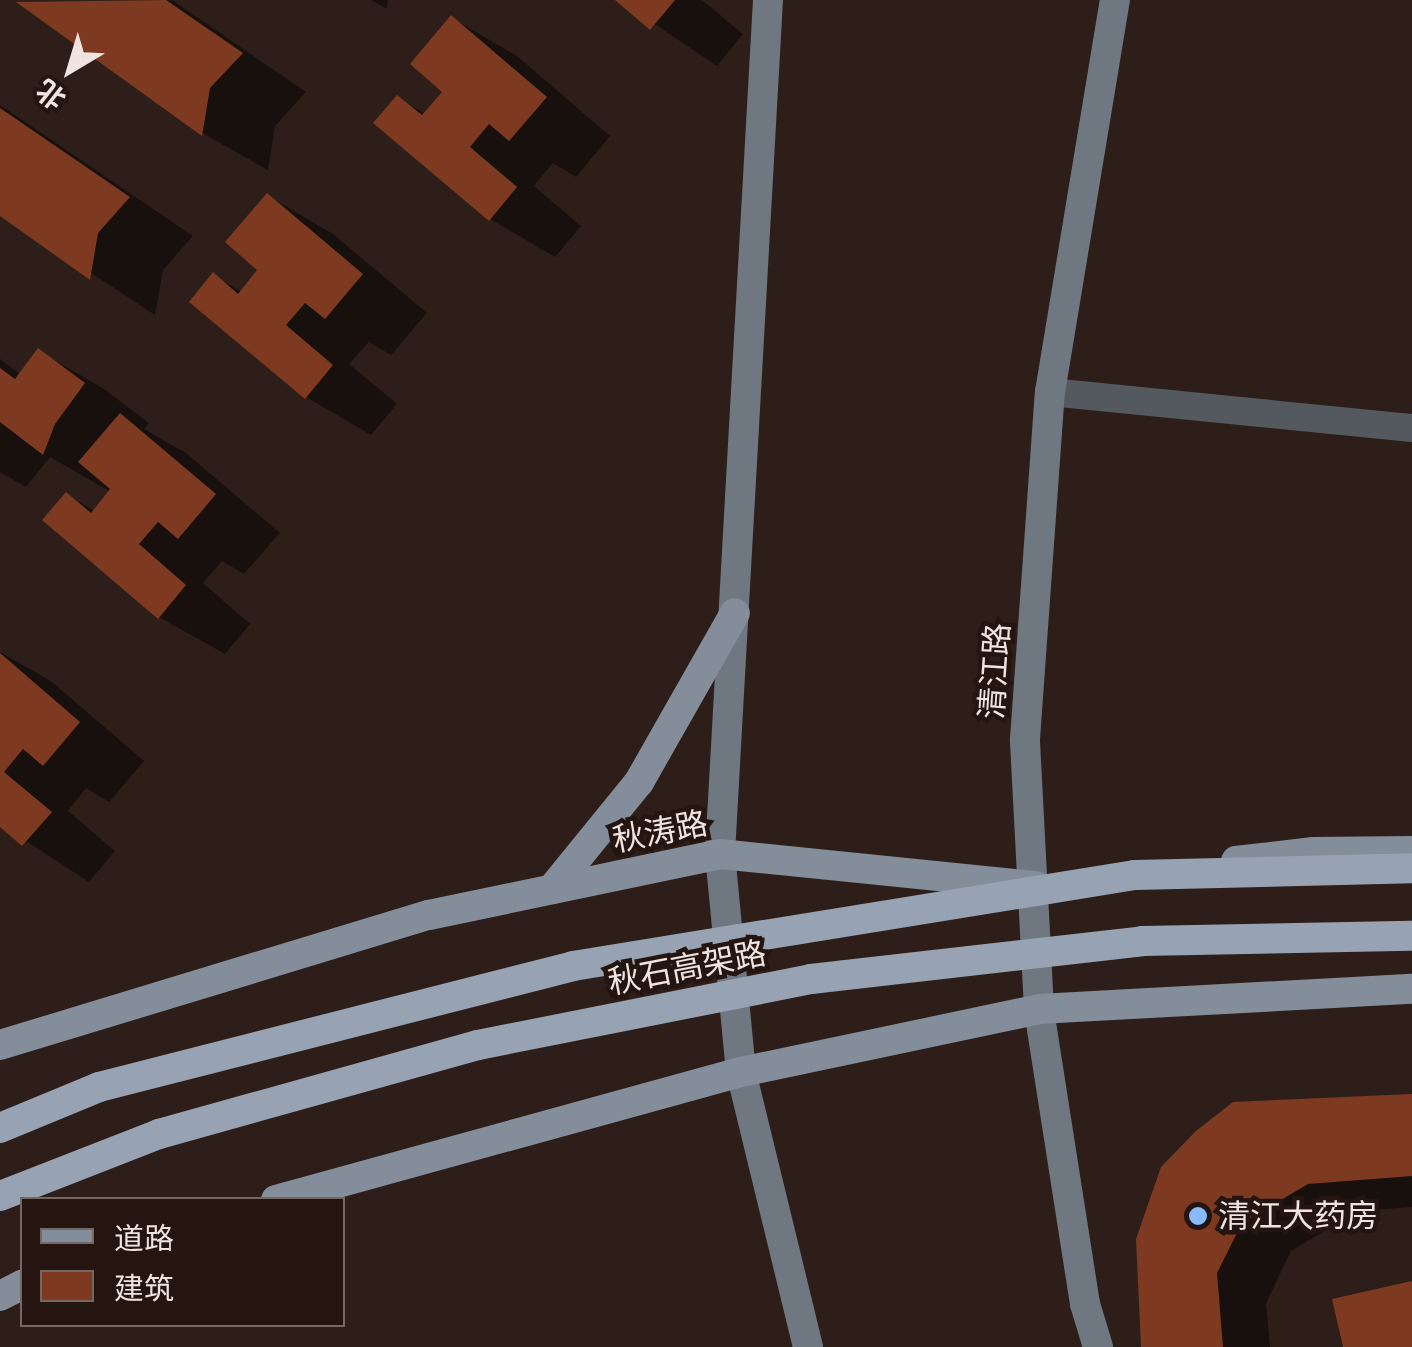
<!DOCTYPE html>
<html>
<head>
<meta charset="utf-8">
<style>
	body { margin:0 }
	#map { position:relative; width:1412px; height:1347px; overflow:hidden; background:#2e1e19; font-family:"Work Sans","Noto Sans SC",sans-serif }
	div>[style] { position:absolute }
	.shadow>* { inset:0; background:#0007 }
	.building>* { inset:0; background:#7d3a21 }
	.lane>* { height:28px; margin:-14px; padding:0 14px; transform-origin:14px; border-radius:14px; background:#54585f }
	.secondary>* { height:30px; margin:-15px; padding:0 15px; transform-origin:15px; border-radius:15px; background:#6f7781 }
	.primary>* { height:30px; margin:-15px; padding:0 15px; transform-origin:15px; border-radius:15px; background:#848e9b }
	.highway-bridge>* { height:30px; margin:-15px; padding:0 15px; transform-origin:15px; border-radius:15px; background:#97a3b3 }
	.dots>* { width:28px; height:28px; translate:-50% -50%; box-sizing:border-box; border:5px solid #241510; border-radius:50% }
	span { translate:-50% -50%; white-space:nowrap; text-align:center; line-height:1.15; -webkit-text-stroke:9px #241510; paint-order:stroke }
	.street-label { font-size:32px; color:#efe4e0 }
	.poi-label { font-size:32px; color:#efe4e0 }
	.left { translate:0 -50%; text-align:left }
	.legend { position:absolute; left:20px; top:1197px; width:325px; height:130px; box-sizing:border-box; background:#241510; border:2px solid #756863; margin:0; padding:12px 18px; list-style:none; font-size:30px; color:#efe4e0 }
	.legend li { display:flex; align-items:center; gap:20px; height:50px }
	.legend b { width:50px; border:2px solid #756863 }
	.north { position:absolute; left:20px; top:20px; width:100px; height:100px; -webkit-text-stroke:8px #241510; paint-order:stroke; rotate:218deg; font-size:28px; font-weight:700; line-height:40px; text-align:center; color:#efe4e0 }
	.north::after { content:''; display:block; margin:auto; width:35px; height:45px; background:#efe4e0; clip-path:polygon(50% 0,100% 100%,50% 72%,0 100%) }
</style>
</head>
<body>
<div id="map">
	<div class="shadow">
		<div style="clip-path:polygon(172px 0,306px 92px,275px 126px,268px 170px,204px 134px,20px 2px)"></div>
		<div style="clip-path:polygon(371px 0,388px 0,387px 9px)"></div>
		<div style="clip-path:polygon(619px 0,702px 0,743px 34px,717px 66px)"></div>
		<div style="clip-path:polygon(452px 18px,517px 56px,610px 136px,576px 177px,553px 163px,534px 186px,581px 226px,555px 257px,490px 219px,397px 98px,426px 114px,445px 91px)"></div>
		<div style="clip-path:polygon(0 105px,193px 236px,163px 270px,155px 315px,0 213px)"></div>
		<div style="clip-path:polygon(268px 196px,333px 234px,427px 313px,391px 355px,369px 342px,349px 364px,397px 404px,371px 435px,306px 397px,192px 301px,214px 276px,242px 292px,261px 269px)"></div>
		<div style="clip-path:polygon(39px 351px,104px 389px,149px 423px,144px 429px,186px 453px,280px 533px,244px 574px,222px 561px,203px 583px,250px 624px,225px 654px,159px 617px,67px 495px,95px 511px,111px 492px,50px 457px,26px 487px,0 472px,0 359px,21px 375px)"></div>
		<div style="clip-path:polygon(0 652px,51px 681px,144px 761px,109px 802px,86px 788px,68px 811px,115px 851px,89px 882px,0 824px)"></div>
		<div style="clip-path:polygon(1412px 1096px,1412px 1207px,1358px 1211px,1291px 1251px,1266px 1303px,1270px 1347px,1144px 1347px,1138px 1239px)"></div>
	</div>
	<div class="building">
		<div style="clip-path:polygon(166px 0,243px 53px,210px 88px,202px 136px,16px 2px)"></div>
		<div style="clip-path:polygon(615px 0,675px 0,650px 30px)"></div>
		<div style="clip-path:polygon(451px 15px,547px 97px,509px 141px,489px 124px,470px 147px,517px 187px,489px 221px,373px 123px,397px 95px,422px 115px,442px 92px,410px 64px)"></div>
		<div style="clip-path:polygon(0 108px,130px 197px,98px 233px,90px 280px,0 216px)"></div>
		<div style="clip-path:polygon(267px 193px,363px 274px,325px 319px,305px 303px,286px 325px,333px 365px,305px 399px,189px 302px,213px 272px,238px 294px,257px 270px,225px 242px)"></div>
		<div style="clip-path:polygon(38px 348px,85px 383px,55px 424px,43px 455px,0 422px,0 368px,15px 379px)"></div>
		<div style="clip-path:polygon(120px 413px,216px 494px,178px 539px,158px 522px,139px 544px,186px 585px,158px 619px,42px 520px,66px 492px,91px 513px,110px 489px,78px 462px)"></div>
		<div style="clip-path:polygon(0 653px,80px 722px,43px 766px,23px 749px,4px 772px,52px 812px,22px 846px,0 827px)"></div>
		<div style="clip-path:polygon(1412px 1094px,1412px 1176px,1308px 1184px,1242px 1223px,1217px 1273px,1223px 1347px,1141px 1347px,1136px 1239px,1161px 1167px,1196px 1131px,1233px 1102px)"></div>
		<div style="clip-path:polygon(1412px 1281px,1412px 1347px,1343px 1347px,1332px 1299px)"></div>
	</div>
	<div class="lane">
		<div style="left:1050px;top:392px;width:364px;rotate:5.7deg"></div>
	</div>
	<div class="secondary">
		<div style="left:768px;top:0;width:855px;rotate:93.22deg"></div>
		<div style="left:720px;top:854px;width:219px;rotate:84.5deg"></div>
		<div style="left:741px;top:1072px;width:283px;rotate:76.3deg"></div>
		<div style="left:1098px;top:1347px;width:45px;rotate:-106.8deg"></div>
		<div style="left:1085px;top:1304px;width:299px;rotate:-98.9deg"></div>
		<div style="left:1039px;top:1009px;width:270px;rotate:-93deg"></div>
		<div style="left:1025px;top:739px;width:348px;rotate:-85.9deg"></div>
		<div style="left:1050px;top:392px;width:397px;rotate:-80.6deg"></div>
	</div>
	<div class="primary">
		<div style="left:1236px;top:861px;width:78px;rotate:-6.7deg"></div>
		<div style="left:1313px;top:852px;width:99px;rotate:-0.6deg"></div>
		<div style="left:552px;top:889px;width:138px;rotate:-50.9deg"></div>
		<div style="left:639px;top:782px;width:194px;rotate:-60.4deg"></div>
		<div style="left:0;top:1045px;width:448px;rotate:-16.9deg"></div>
		<div style="left:429px;top:915px;width:297px;rotate:-11.8deg"></div>
		<div style="left:720px;top:854px;width:318px;rotate:5.8deg"></div>
		<div style="left:276px;top:1200px;width:482px;rotate:-15.4deg"></div>
		<div style="left:741px;top:1072px;width:305px;rotate:-11.9deg"></div>
		<div style="left:1039px;top:1009px;width:374px;rotate:-3.1deg"></div>
		<div style="left:0;top:1296px;width:25px;rotate:-27deg"></div>
	</div>
	<div class="highway-bridge">
		<div style="left:0;top:1128px;width:107px;rotate:-22.5deg"></div>
		<div style="left:99px;top:1087px;width:489px;rotate:-14.3deg"></div>
		<div style="left:573px;top:966px;width:569px;rotate:-9.2deg"></div>
		<div style="left:1135px;top:875px;width:277px;rotate:-1.4deg"></div>
		<div style="left:0;top:1196px;width:171px;rotate:-21.3deg"></div>
		<div style="left:159px;top:1134px;width:331px;rotate:-15.6deg"></div>
		<div style="left:478px;top:1045px;width:339px;rotate:-11.2deg"></div>
		<div style="left:811px;top:979px;width:333px;rotate:-6.5deg"></div>
		<div style="left:1142px;top:941px;width:270px;rotate:-1.1deg"></div>
	</div>
	<div class="dots">
		<div style="left:1198px;top:1216px;background:#89bafc"></div>
	</div>
	<div class="street-label">
		<span style="left:995px;top:671px;rotate:-86deg">清江路</span>
		<span style="left:660px;top:832px;rotate:-11deg">秋涛路</span>
		<span style="left:687px;top:968px;rotate:-11deg">秋石高架路</span>
	</div>
	<div class="poi-label">
		<span class="left" style="left:1218px;top:1216px">清江大药房</span>
	</div>
	<ul class="legend">
	<li><b style="height:12px;background:#848e9b"></b>道路</li>
	<li><b style="height:28px;background:#7d3a21"></b>建筑</li>
	</ul>
	<div class="north">北</div>
</div>
</body>
</html>
